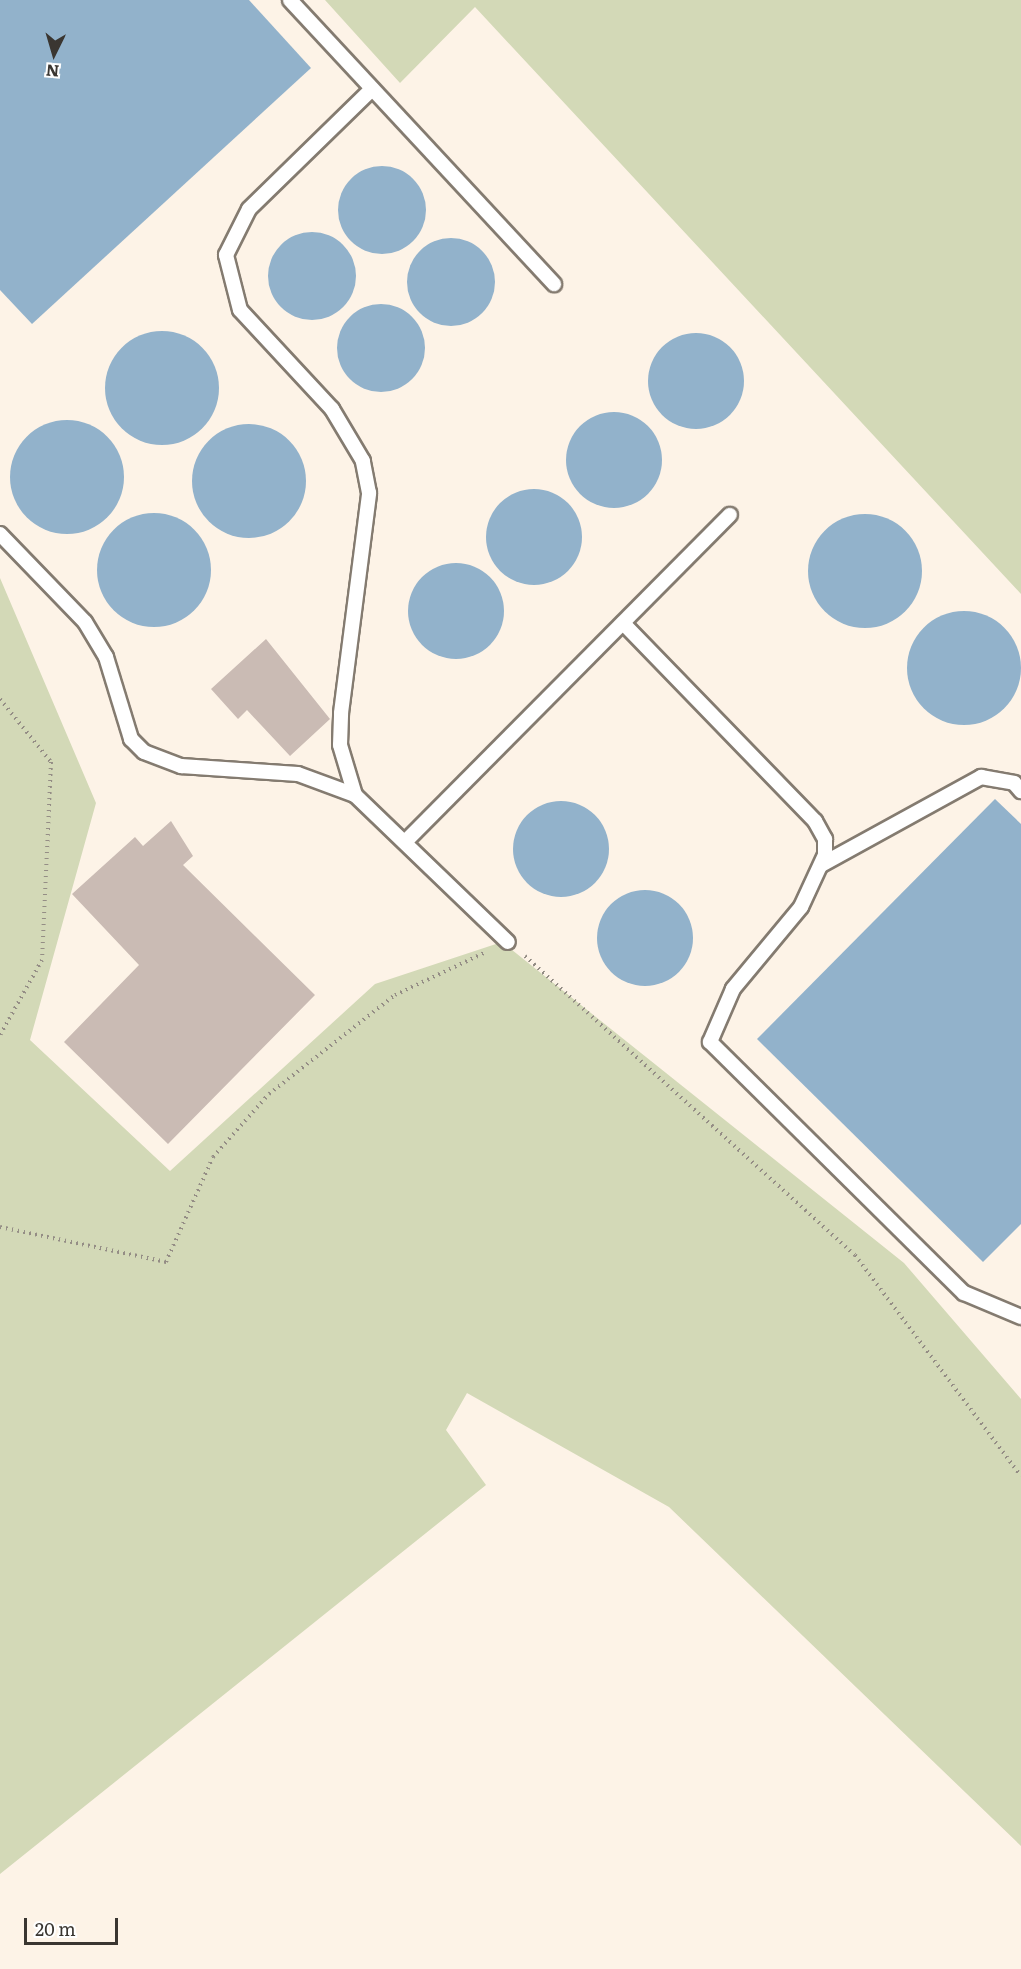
<!DOCTYPE html>
<html>
<head>
<meta charset="utf-8">
<style>
	body { margin:0 }
	#map { position:relative; width:1021px; height:1969px; overflow:hidden; background:#fdf3e7; font-family:Literata,serif }
	div>[style] { position:absolute }
	.green>* { inset:0; background:#d3d9b7 }
	.water>* { inset:0; background:#92b2cb }
	.round { border-radius:50% }
	.building>* { inset:0; background:#cabbb4 }
	.path>* { height:4px; margin-top:-2px; transform-origin:0; background:repeating-linear-gradient(90deg,#948d85 0 1.5px,transparent 0 6px) }
	.roads { filter:drop-shadow(2px 0 #847b70) drop-shadow(-2px 0 #847b70) drop-shadow(0 2px #847b70) drop-shadow(0 -2px #847b70) }
	.lane>* { height:14px; margin:-7px; padding:0 7px; transform-origin:7px; border-radius:7px; background:#fff }
	span { translate:-50% -50%; white-space:nowrap; text-align:center; line-height:1.15; -webkit-text-stroke:4.5px #fff; paint-order:stroke }
	.north { position:absolute; left:24px; top:24px; width:60px; height:60px; -webkit-text-stroke:4px #fff; paint-order:stroke; rotate:185deg; font-size:16px; font-weight:700; line-height:24px; text-align:center; color:#3a3631 }
	.north::after { content:''; display:block; margin:auto; width:21px; height:27px; background:#3a3631; clip-path:polygon(50% 0,100% 100%,50% 72%,0 100%) }
	.scale { position:absolute; left:24px; top:1918px; width:94px; height:27px; box-sizing:border-box; border:3px solid #3a3631; border-top:0; padding-left:8px; font-size:18px; line-height:21px; white-space:nowrap; color:#3a3631; -webkit-text-stroke:4px #fff; paint-order:stroke }
</style>
</head>
<body>
<div id="map">
	<div class="green">
		<div style="clip-path:polygon(325px 0,1021px 0,1021px 594px,475px 7px,400px 83px)"></div>
		<div style="clip-path:polygon(0 578px,96px 803px,30px 1040px,170px 1171px,375px 984px,502px 942px,904px 1263px,1021px 1399px,1021px 1846px,669px 1507px,467px 1393px,446px 1430px,486px 1485px,0 1874px)"></div>
	</div>
	<div class="water">
		<div style="clip-path:polygon(0 0,249px 0,311px 68px,32px 324px,0 290px)"></div>
		<div class="round" style="left:338px;top:166px;width:88px;height:88px"></div>
		<div class="round" style="left:268px;top:232px;width:88px;height:88px"></div>
		<div class="round" style="left:407px;top:238px;width:88px;height:88px"></div>
		<div class="round" style="left:337px;top:304px;width:88px;height:88px"></div>
		<div class="round" style="left:105px;top:331px;width:114px;height:114px"></div>
		<div class="round" style="left:648px;top:333px;width:96px;height:96px"></div>
		<div class="round" style="left:566px;top:412px;width:96px;height:96px"></div>
		<div class="round" style="left:10px;top:420px;width:114px;height:114px"></div>
		<div class="round" style="left:192px;top:424px;width:114px;height:114px"></div>
		<div class="round" style="left:486px;top:489px;width:96px;height:96px"></div>
		<div class="round" style="left:97px;top:513px;width:114px;height:114px"></div>
		<div class="round" style="left:808px;top:514px;width:114px;height:114px"></div>
		<div class="round" style="left:408px;top:563px;width:96px;height:96px"></div>
		<div class="round" style="left:907px;top:611px;width:114px;height:114px"></div>
		<div style="clip-path:polygon(995px 799px,1021px 824px,1021px 1224px,983px 1262px,757px 1039px)"></div>
		<div class="round" style="left:513px;top:801px;width:96px;height:96px"></div>
		<div class="round" style="left:597px;top:890px;width:96px;height:96px"></div>
	</div>
	<div class="building">
		<div style="clip-path:polygon(266px 639px,330px 719px,290px 756px,247px 710px,238px 719px,211px 689px)"></div>
		<div style="clip-path:polygon(171px 821px,193px 856px,183px 865px,315px 995px,168px 1144px,64px 1042px,139px 965px,72px 894px,135px 837px,143px 846px)"></div>
	</div>
	<div class="path">
		<div style="left:0;top:699px;width:81px;rotate:51deg"></div>
		<div style="left:51px;top:762px;width:198px;rotate:92.6deg"></div>
		<div style="left:42px;top:960px;width:86px;rotate:119.2deg"></div>
		<div style="left:525px;top:956px;width:445px;rotate:42.2deg"></div>
		<div style="left:855px;top:1255px;width:276px;rotate:53.1deg"></div>
		<div style="left:0;top:1227px;width:170px;rotate:11.9deg"></div>
		<div style="left:166px;top:1262px;width:115px;rotate:-65.9deg"></div>
		<div style="left:213px;top:1157px;width:84px;rotate:-48.4deg"></div>
		<div style="left:269px;top:1094px;width:160px;rotate:-38.2deg"></div>
		<div style="left:395px;top:995px;width:101px;rotate:-25.3deg"></div>
	</div>
	<div class="roads">
		<div class="lane">
			<div style="left:290px;top:0;width:388px;rotate:47.1deg"></div>
			<div style="left:0;top:534px;width:122px;rotate:46deg"></div>
			<div style="left:85px;top:622px;width:41px;rotate:59deg"></div>
			<div style="left:106px;top:657px;width:86px;rotate:73deg"></div>
			<div style="left:131px;top:739px;width:18px;rotate:45deg"></div>
			<div style="left:144px;top:752px;width:40px;rotate:21deg"></div>
			<div style="left:181px;top:766px;width:117px;rotate:3.9deg"></div>
			<div style="left:298px;top:774px;width:61px;rotate:20.2deg"></div>
			<div style="left:355px;top:795px;width:212px;rotate:43.9deg"></div>
			<div style="left:623px;top:623px;width:276px;rotate:45.9deg"></div>
			<div style="left:815px;top:821px;width:21px;rotate:61deg"></div>
			<div style="left:825px;top:839px;width:16px;rotate:90deg"></div>
			<div style="left:825px;top:855px;width:57px;rotate:114.8deg"></div>
			<div style="left:801px;top:907px;width:107px;rotate:129.7deg"></div>
			<div style="left:733px;top:989px;width:58px;rotate:113.5deg"></div>
			<div style="left:710px;top:1042px;width:357px;rotate:44.7deg"></div>
			<div style="left:964px;top:1293px;width:62px;rotate:22.8deg"></div>
			<div style="left:355px;top:795px;width:52px;rotate:-106.7deg"></div>
			<div style="left:340px;top:745px;width:32px;rotate:-88deg"></div>
			<div style="left:341px;top:713px;width:222px;rotate:-82.7deg"></div>
			<div style="left:369px;top:493px;width:33px;rotate:-101deg"></div>
			<div style="left:363px;top:461px;width:61px;rotate:-120.8deg"></div>
			<div style="left:332px;top:409px;width:135px;rotate:-132.9deg"></div>
			<div style="left:240px;top:310px;width:57px;rotate:-104.3deg"></div>
			<div style="left:226px;top:255px;width:51px;rotate:-63.4deg"></div>
			<div style="left:249px;top:209px;width:172px;rotate:-44.3deg"></div>
			<div style="left:405px;top:842px;width:461px;rotate:-45.2deg"></div>
			<div style="left:821px;top:865px;width:183px;rotate:-28.8deg"></div>
			<div style="left:981px;top:777px;width:34px;rotate:10deg"></div>
			<div style="left:1014px;top:783px;width:11px;rotate:49deg"></div>
		</div>
	</div>
	<div class="north">N</div>
	<div class="scale">20 m</div>
</div>
</body>
</html>
